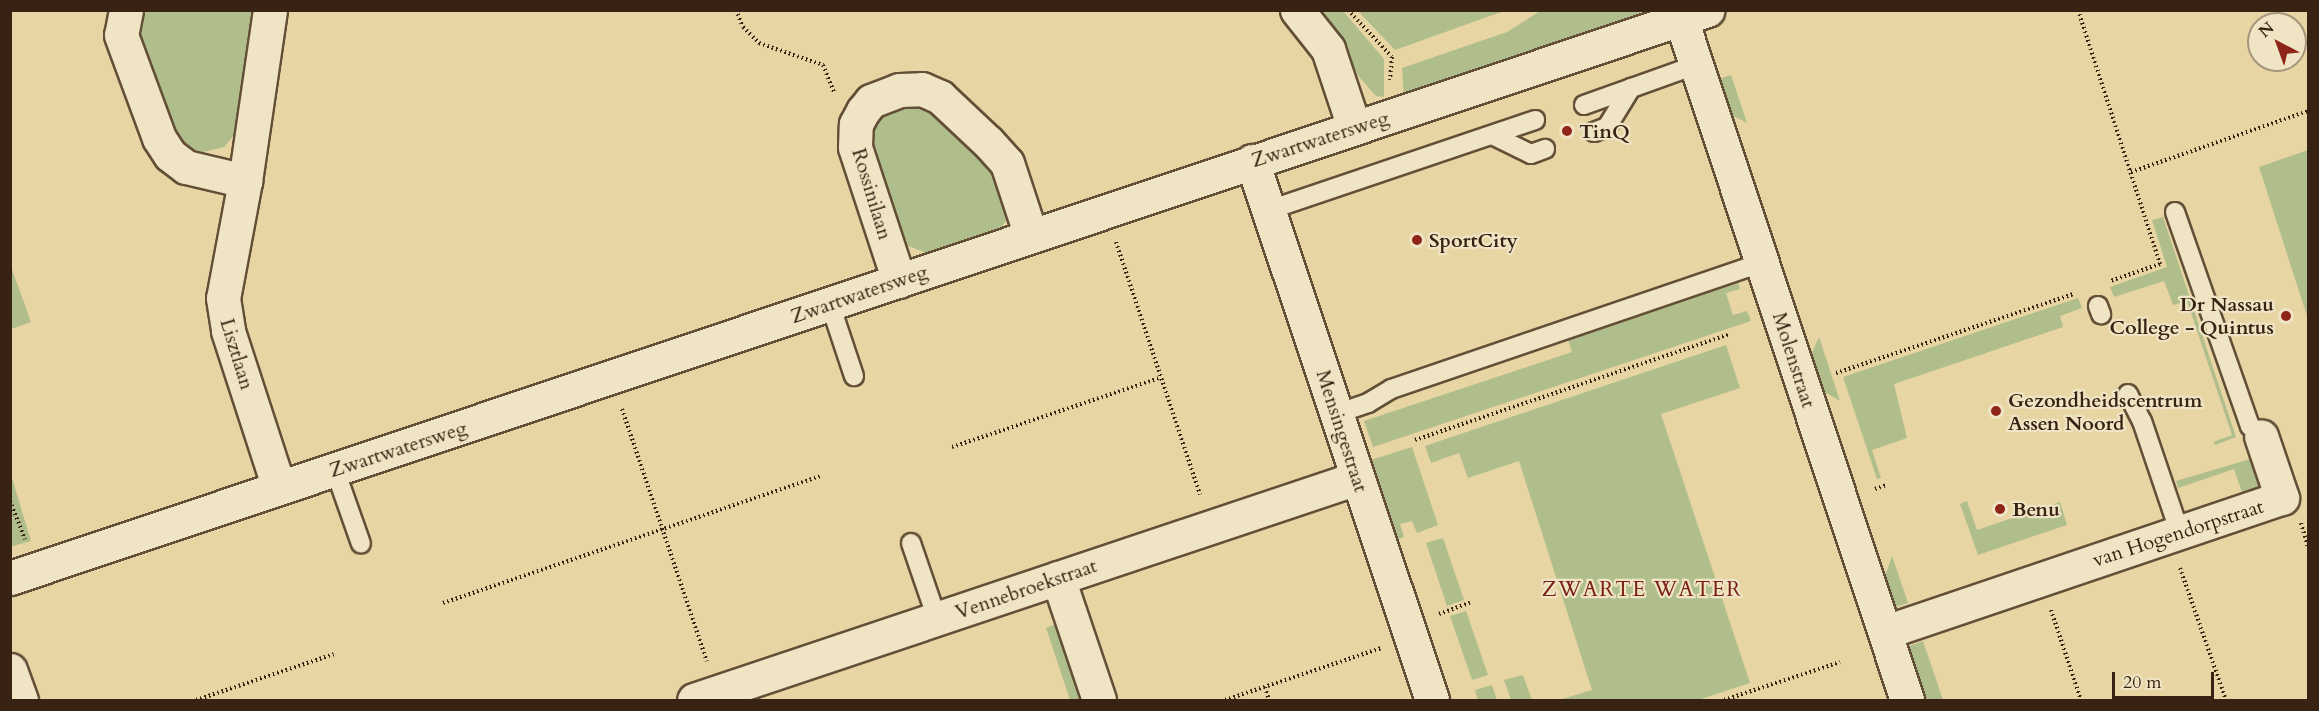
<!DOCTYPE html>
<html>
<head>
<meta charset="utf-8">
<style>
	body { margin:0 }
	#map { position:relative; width:2319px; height:711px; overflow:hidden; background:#e7d5a4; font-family:Cardo,serif }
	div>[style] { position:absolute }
	.green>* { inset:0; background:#afbe8b }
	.path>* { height:4px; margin-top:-2px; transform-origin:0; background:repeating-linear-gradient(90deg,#372213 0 1.5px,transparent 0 4.5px) }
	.roads { filter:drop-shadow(2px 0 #634f37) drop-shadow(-2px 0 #634f37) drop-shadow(0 2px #634f37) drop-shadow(0 -2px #634f37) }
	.service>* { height:18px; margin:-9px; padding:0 9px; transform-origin:9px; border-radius:9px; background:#efe4c4 }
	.minor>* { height:33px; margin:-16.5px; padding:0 16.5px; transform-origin:16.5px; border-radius:16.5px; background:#efe4c4 }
	.tertiary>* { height:33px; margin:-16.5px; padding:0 16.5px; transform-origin:16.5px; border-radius:16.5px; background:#efe4c4 }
	.dots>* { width:16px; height:16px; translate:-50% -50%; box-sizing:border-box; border:3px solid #efe4c4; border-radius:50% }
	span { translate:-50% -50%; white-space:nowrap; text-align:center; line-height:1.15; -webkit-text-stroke:4.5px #efe4c4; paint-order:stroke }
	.poi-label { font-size:20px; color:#372213; font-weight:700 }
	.left { translate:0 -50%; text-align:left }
	.right { translate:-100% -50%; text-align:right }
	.street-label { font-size:20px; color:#372213 }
	.neighbourhood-label { font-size:21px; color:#7a1f14; letter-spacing:1.5px }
	.frame { position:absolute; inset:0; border:12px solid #372213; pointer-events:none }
	.north { position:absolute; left:2247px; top:12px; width:60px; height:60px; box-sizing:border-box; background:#efe4c4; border:2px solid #a5967d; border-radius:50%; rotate:319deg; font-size:16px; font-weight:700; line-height:24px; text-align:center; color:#372213 }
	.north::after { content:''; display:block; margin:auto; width:21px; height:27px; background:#8f2418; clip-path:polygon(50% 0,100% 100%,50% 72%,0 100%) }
	.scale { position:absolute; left:2112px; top:672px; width:102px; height:27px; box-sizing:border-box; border:3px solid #372213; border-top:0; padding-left:8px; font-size:18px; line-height:21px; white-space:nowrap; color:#372213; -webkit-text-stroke:4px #efe4c4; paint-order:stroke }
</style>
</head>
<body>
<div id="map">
	<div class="green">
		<div style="clip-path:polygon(144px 11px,257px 11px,236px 133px,224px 147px,203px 152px,188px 148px,174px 135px,138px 33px)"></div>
		<div style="clip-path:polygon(1327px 11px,1343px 11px,1384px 59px,1384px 97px,1376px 96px,1360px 78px,1323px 14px)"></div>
		<div style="clip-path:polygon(1358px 11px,1504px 11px,1395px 50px)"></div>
		<div style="clip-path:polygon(1540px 11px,1641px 11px,1631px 21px,1404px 98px,1402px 68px,1507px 32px)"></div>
		<div style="clip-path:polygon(1731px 75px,1747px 123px,1730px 114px,1727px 107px,1719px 79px)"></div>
		<div style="clip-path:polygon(918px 104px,944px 117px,991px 167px,1001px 190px,1006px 221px,1000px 229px,935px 256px,908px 246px,899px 233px,873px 146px,873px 128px,883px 116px,901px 106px)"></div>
		<div style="clip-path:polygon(2308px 150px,2308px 319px,2259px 167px)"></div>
		<div style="clip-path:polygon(2163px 217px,2236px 437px,2215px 445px,2213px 442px,2232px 435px,2187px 301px,2173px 305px,2164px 281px,2114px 297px,2110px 287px,2167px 267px,2152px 220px)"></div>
		<div style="clip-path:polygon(10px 264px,31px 322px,11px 329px,10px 329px)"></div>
		<div style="clip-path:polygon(1738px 283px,1740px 289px,1726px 293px,1733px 315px,1747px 311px,1751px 321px,1373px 447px,1364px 421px,1572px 352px,1568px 340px)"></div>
		<div style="clip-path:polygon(2078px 298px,2082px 308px,2060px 316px,2063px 327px,1894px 384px,1907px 438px,1872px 450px,1881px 478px,1877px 479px,1843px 377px)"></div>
		<div style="clip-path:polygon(1819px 337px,1840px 401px,1823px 391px,1811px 355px)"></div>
		<div style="clip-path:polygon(1726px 345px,1740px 388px,1661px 414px,1750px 683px,1698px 700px,1559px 700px,1592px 690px,1519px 461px,1468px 478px,1459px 453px,1431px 463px,1425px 446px)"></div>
		<div style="clip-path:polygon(1412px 447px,1438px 525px,1417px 533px,1412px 521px,1400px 524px,1404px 537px,1395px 540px,1368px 461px)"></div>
		<div style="clip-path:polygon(2254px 458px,2261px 485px,2257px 492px,2244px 498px,2234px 469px,2178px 488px,2176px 481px)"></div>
		<div style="clip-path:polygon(11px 475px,31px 541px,13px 546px,10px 546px)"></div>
		<div style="clip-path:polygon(1967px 501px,1977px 530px,2060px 502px,2067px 525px,1978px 555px,1960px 504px)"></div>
		<div style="clip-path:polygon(1443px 538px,1464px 600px,1447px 606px,1426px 543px)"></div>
		<div style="clip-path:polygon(1892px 556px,1908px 603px,1896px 607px,1885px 576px)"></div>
		<div style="clip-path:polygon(1466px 611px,1488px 675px,1472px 680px,1450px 616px)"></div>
		<div style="clip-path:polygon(1059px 623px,1085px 700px,1070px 700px,1046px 628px)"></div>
		<div style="clip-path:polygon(1923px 641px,1943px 700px,1927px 700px,1909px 646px)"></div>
		<div style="clip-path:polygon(1523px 675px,1532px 700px,1511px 700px,1504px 680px)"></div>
		<div style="clip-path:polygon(1492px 685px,1497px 700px,1478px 700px,1475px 690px)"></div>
	</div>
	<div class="path">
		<div style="left:736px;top:10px;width:18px;rotate:68deg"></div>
		<div style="left:743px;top:27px;width:23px;rotate:45deg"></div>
		<div style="left:759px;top:43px;width:68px;rotate:19deg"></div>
		<div style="left:823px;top:65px;width:29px;rotate:68deg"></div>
		<div style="left:1348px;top:10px;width:64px;rotate:46.9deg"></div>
		<div style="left:1392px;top:57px;width:23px;rotate:95deg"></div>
		<div style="left:2078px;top:10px;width:267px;rotate:72.1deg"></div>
		<div style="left:2160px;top:264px;width:53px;rotate:161.2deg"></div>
		<div style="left:2131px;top:172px;width:187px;rotate:-19deg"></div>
		<div style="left:1116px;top:242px;width:266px;rotate:71.6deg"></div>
		<div style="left:1836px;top:373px;width:251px;rotate:-18.4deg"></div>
		<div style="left:622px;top:409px;width:266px;rotate:71.4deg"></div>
		<div style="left:1415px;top:440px;width:332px;rotate:-18.6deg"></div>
		<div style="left:952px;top:447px;width:219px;rotate:-18.4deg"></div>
		<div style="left:1875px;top:489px;width:12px;rotate:-20deg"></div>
		<div style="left:10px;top:501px;width:41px;rotate:68.5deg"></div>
		<div style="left:2301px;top:523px;width:25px;rotate:74deg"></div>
		<div style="left:2180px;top:568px;width:140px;rotate:70.8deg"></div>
		<div style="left:443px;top:603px;width:398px;rotate:-18.6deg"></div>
		<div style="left:2051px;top:610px;width:95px;rotate:71.6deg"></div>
		<div style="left:1439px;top:614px;width:33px;rotate:-20deg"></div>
		<div style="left:1265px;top:687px;width:14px;rotate:73deg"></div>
		<div style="left:196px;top:700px;width:145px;rotate:-18.4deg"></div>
		<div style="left:1225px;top:700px;width:164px;rotate:-18.4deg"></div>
		<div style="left:1724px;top:700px;width:122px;rotate:-18.1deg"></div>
	</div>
	<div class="roads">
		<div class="service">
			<div style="left:1584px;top:105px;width:119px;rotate:-19.7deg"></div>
			<div style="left:1594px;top:132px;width:14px;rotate:-21deg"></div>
			<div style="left:1607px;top:127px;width:46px;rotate:-58.4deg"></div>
			<div style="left:1492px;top:135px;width:43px;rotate:26deg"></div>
			<div style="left:1531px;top:154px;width:15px;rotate:-20deg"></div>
			<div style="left:1269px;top:210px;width:281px;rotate:-18.7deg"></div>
			<div style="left:2175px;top:212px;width:227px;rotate:70.7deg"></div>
			<div style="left:2250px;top:426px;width:15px;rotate:42deg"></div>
			<div style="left:830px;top:304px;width:76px;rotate:71.6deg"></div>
			<div style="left:2098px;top:306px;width:9px;rotate:69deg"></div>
			<div style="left:2128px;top:394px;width:30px;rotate:63deg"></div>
			<div style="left:2142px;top:421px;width:118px;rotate:71.3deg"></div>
			<div style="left:1336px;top:414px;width:34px;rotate:-19deg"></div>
			<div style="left:1368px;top:403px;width:27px;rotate:-31deg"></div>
			<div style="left:1391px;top:389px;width:391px;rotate:-18.8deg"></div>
			<div style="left:335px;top:470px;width:78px;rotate:70.6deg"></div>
			<div style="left:911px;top:543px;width:80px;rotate:71.1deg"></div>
		</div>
		<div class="minor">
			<div style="left:126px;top:10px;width:25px;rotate:101deg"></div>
			<div style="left:121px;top:35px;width:110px;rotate:69.7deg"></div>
			<div style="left:159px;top:138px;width:20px;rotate:57deg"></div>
			<div style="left:170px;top:155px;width:20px;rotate:37deg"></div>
			<div style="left:186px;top:167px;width:61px;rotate:13.3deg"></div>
			<div style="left:270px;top:10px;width:173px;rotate:98.3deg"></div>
			<div style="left:245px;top:181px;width:119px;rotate:100.6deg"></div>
			<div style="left:223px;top:298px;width:33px;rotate:81deg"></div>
			<div style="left:228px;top:331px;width:165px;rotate:72deg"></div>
			<div style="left:1297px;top:10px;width:50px;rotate:51.5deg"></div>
			<div style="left:1328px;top:49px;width:82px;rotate:71.6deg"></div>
			<div style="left:1252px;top:161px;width:568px;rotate:71.53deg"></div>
			<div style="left:899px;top:281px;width:141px;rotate:-108.2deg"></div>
			<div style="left:855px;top:147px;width:23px;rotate:-88deg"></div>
			<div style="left:856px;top:124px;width:15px;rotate:-62deg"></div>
			<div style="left:863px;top:111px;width:13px;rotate:-51deg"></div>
			<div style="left:871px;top:101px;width:30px;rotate:-21deg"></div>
			<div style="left:899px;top:90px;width:23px;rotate:-2deg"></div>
			<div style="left:922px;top:89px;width:20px;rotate:24deg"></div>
			<div style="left:940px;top:97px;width:66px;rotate:43.2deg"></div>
			<div style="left:988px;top:142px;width:28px;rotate:48deg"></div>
			<div style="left:1007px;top:163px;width:77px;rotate:71.8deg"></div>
			<div style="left:10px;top:578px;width:1790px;rotate:-18.5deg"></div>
			<div style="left:1058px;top:578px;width:129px;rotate:71.4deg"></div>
			<div style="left:1885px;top:632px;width:419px;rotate:-18.7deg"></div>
			<div style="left:2282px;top:498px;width:65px;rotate:-108.7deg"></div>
			<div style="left:10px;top:670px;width:32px;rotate:70deg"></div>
			<div style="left:694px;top:700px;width:699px;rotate:-18.51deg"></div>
		</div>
		<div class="tertiary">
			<div style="left:1678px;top:10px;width:727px;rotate:71.64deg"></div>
		</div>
	</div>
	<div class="dots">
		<div style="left:1567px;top:131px;background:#8f2418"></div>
		<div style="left:1417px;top:240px;background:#8f2418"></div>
		<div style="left:2286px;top:316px;background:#8f2418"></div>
		<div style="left:1996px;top:411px;background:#8f2418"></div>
		<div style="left:2000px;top:509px;background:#8f2418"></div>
	</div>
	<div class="poi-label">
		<span class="left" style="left:1579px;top:131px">TinQ</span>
		<span class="left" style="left:1429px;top:240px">SportCity</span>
		<span class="right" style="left:2274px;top:316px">Dr Nassau<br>College - Quintus</span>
		<span class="left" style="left:2008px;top:412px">Gezondheidscentrum<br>Assen Noord</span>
		<span class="left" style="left:2012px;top:509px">Benu</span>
	</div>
	<div class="street-label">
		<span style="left:1320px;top:139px;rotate:-18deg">Zwartwatersweg</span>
		<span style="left:872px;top:194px;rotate:73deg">Rossinilaan</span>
		<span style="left:859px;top:294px;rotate:-19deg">Zwartwatersweg</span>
		<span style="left:237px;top:354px;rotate:73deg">Lisztlaan</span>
		<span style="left:1794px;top:360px;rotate:72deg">Molenstraat</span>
		<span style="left:1342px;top:431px;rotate:72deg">Mensingestraat</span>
		<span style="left:398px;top:449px;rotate:-18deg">Zwartwatersweg</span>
		<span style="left:2178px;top:533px;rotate:-18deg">van Hogendorpstraat</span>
		<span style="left:1026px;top:589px;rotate:-19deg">Vennebroekstraat</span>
	</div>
	<div class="neighbourhood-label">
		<span style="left:1642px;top:590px">ZWARTE WATER</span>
	</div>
	<div class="frame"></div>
	<div class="north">N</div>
	<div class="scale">20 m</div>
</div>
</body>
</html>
